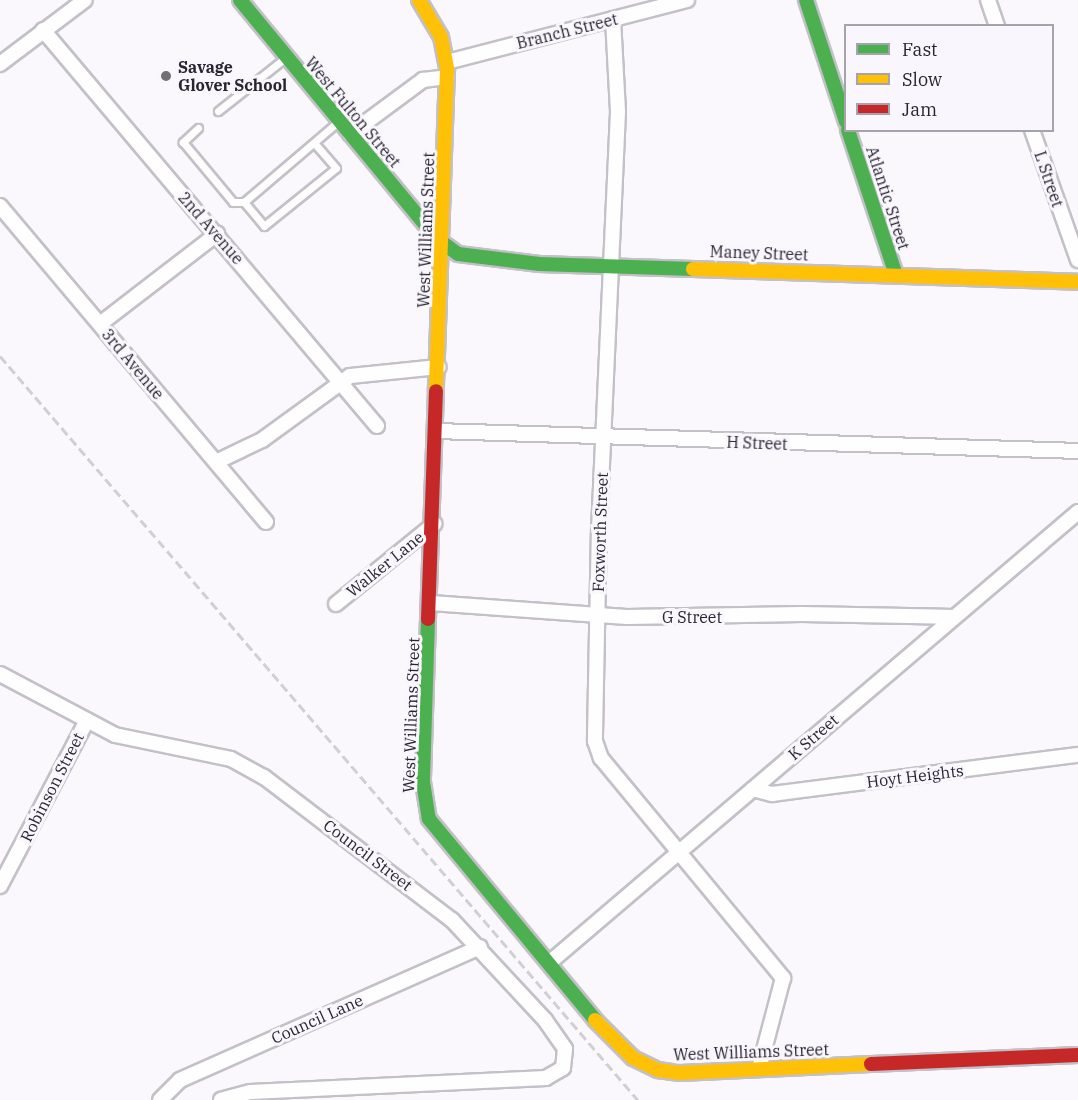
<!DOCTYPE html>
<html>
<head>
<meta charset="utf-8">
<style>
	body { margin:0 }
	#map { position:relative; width:1078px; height:1100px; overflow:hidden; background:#faf8fc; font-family:"IBM Plex Serif",serif }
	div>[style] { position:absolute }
	.roads { filter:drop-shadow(2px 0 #c3c0c8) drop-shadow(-2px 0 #c3c0c8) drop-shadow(0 2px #c3c0c8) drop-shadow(0 -2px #c3c0c8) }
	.lane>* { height:7px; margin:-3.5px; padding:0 3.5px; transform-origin:3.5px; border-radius:3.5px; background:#fefeff }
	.street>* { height:14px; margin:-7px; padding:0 7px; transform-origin:7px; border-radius:7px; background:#fefeff }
	.fast>* { height:14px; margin:-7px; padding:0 7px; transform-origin:7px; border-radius:7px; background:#4caf50 }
	.slow>* { height:14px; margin:-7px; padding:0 7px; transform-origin:7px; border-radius:7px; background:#ffc107 }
	.jam>* { height:14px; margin:-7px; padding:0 7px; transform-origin:7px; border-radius:7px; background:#c62828 }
	.rail>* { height:3px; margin-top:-1.5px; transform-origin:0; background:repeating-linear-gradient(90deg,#d0cfd1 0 9px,transparent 0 13.5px) }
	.dots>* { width:16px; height:16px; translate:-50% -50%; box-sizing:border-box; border:3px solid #f9f7fd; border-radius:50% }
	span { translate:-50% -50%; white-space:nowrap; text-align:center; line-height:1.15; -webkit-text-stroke:6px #f9f7fd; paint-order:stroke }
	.street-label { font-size:16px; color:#282530 }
	.poi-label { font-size:16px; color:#282530; font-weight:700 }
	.left { translate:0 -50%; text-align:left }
	.legend { position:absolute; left:844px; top:24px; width:210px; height:108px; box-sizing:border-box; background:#f9f7fd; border:2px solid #a5a3ab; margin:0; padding:8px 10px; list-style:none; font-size:18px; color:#282530 }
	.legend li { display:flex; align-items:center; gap:12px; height:30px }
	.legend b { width:30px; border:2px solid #a5a3ab }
</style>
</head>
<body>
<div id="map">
	<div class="roads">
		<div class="lane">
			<div style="left:218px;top:111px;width:85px;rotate:-38.3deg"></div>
			<div style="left:198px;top:128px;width:21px;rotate:137deg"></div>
			<div style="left:183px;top:142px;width:78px;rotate:50.2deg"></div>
			<div style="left:233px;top:202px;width:11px"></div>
			<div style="left:244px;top:202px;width:125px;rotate:-40.5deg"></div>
			<div style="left:244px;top:202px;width:31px;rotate:50deg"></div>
			<div style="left:264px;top:226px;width:92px;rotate:-38.9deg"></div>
			<div style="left:336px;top:168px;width:33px;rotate:-131deg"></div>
		</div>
		<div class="street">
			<div style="left:988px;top:0;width:28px;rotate:71deg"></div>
			<div style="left:613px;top:19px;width:93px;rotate:86.9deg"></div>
			<div style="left:618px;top:112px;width:415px;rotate:92.6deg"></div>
			<div style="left:599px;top:527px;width:214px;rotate:91.1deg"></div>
			<div style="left:595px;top:741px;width:18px;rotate:71deg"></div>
			<div style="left:601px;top:758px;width:286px;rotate:50.4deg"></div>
			<div style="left:783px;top:978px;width:94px;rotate:104.8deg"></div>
			<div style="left:43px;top:30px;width:518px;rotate:49.85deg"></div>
			<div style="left:447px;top:62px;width:248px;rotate:-14.5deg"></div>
			<div style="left:0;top:64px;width:106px;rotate:-37deg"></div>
			<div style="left:1032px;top:130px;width:138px;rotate:70.5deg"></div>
			<div style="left:350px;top:134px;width:91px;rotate:-36.5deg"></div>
			<div style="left:423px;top:80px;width:24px;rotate:-7deg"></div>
			<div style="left:0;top:206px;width:413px;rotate:49.9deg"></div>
			<div style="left:100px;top:324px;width:148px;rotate:-37.6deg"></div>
			<div style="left:436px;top:431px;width:642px;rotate:1.78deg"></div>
			<div style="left:216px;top:462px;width:51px;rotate:-25.6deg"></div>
			<div style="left:262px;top:440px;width:109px;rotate:-36deg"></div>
			<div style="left:350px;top:376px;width:89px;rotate:-5.8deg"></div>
			<div style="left:431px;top:603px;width:196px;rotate:4.1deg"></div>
			<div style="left:627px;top:617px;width:175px;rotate:-1deg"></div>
			<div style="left:802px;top:614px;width:151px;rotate:1.1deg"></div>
			<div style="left:336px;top:604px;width:127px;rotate:-39.2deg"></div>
			<div style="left:0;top:674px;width:130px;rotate:27.9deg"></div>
			<div style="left:115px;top:735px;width:118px;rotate:11.7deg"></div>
			<div style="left:231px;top:759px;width:38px;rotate:29deg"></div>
			<div style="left:264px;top:777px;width:236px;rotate:37.3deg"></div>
			<div style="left:452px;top:920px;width:137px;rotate:47.1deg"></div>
			<div style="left:545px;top:1020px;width:35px;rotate:55deg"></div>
			<div style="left:565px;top:1049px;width:19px;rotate:96deg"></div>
			<div style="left:563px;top:1068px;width:20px;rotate:150deg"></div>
			<div style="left:546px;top:1078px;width:296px;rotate:177.3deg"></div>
			<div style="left:250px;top:1092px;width:30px;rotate:165deg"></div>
			<div style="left:753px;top:789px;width:20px;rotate:15deg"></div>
			<div style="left:772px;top:794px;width:308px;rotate:-7.3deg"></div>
			<div style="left:0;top:886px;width:187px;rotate:-62.3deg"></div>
			<div style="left:549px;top:963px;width:695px;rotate:-40.45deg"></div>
			<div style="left:160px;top:1100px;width:28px;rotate:-45deg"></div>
			<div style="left:180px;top:1080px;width:328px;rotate:-23.9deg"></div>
		</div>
		<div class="fast">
			<div style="left:240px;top:0;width:308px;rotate:50.5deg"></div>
			<div style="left:436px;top:238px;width:27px;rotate:36deg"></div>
			<div style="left:458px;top:254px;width:82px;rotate:7deg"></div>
			<div style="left:539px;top:264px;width:154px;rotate:1.9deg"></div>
			<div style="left:806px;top:0;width:128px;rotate:71.8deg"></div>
			<div style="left:848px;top:130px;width:153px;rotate:71.7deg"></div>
			<div style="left:428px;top:619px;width:163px;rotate:91.8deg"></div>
			<div style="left:423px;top:782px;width:37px;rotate:81deg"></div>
			<div style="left:429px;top:819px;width:261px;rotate:50.4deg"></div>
		</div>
		<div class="slow">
			<div style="left:419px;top:0;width:43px;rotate:59.3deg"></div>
			<div style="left:441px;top:37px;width:33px;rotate:79deg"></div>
			<div style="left:447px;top:69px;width:322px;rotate:92deg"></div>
			<div style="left:693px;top:269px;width:385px;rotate:1.9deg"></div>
			<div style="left:595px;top:1020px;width:54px;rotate:45deg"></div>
			<div style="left:633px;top:1058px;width:28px;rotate:26deg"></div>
			<div style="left:658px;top:1070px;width:22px;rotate:8deg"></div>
			<div style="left:680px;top:1073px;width:191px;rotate:-2.7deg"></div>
		</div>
		<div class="jam">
			<div style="left:428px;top:619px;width:228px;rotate:-88deg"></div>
			<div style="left:871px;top:1064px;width:207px;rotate:-2.5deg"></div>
		</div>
	</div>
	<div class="rail">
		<div style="left:0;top:356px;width:980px;rotate:49.39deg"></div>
	</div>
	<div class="dots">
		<div style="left:166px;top:76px;background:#726f77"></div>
	</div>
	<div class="street-label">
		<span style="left:567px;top:31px;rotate:-14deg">Branch Street</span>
		<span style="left:353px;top:112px;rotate:50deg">West Fulton Street</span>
		<span style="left:1049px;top:179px;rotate:71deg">L Street</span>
		<span style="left:888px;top:198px;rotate:72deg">Atlantic Street</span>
		<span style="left:211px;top:228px;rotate:49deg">2nd Avenue</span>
		<span style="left:426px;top:230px;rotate:-88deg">West Williams Street</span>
		<span style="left:759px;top:253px;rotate:2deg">Maney Street</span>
		<span style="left:133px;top:364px;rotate:50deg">3rd Avenue</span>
		<span style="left:757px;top:443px;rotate:2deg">H Street</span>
		<span style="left:600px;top:532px;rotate:-88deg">Foxworth Street</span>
		<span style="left:385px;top:564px;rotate:-39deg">Walker Lane</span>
		<span style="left:692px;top:617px">G Street</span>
		<span style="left:411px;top:715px;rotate:-88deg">West Williams Street</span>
		<span style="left:813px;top:737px;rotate:-41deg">K Street</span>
		<span style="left:915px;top:776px;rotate:-7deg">Hoyt Heights</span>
		<span style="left:52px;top:787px;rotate:-63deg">Robinson Street</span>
		<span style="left:368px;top:855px;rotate:37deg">Council Street</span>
		<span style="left:317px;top:1019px;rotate:-24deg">Council Lane</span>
		<span style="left:751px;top:1052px;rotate:-2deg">West Williams Street</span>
	</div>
	<div class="poi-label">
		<span class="left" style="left:178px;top:76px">Savage<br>Glover School</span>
	</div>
	<ul class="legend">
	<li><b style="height:8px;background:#4caf50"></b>Fast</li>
	<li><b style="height:8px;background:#ffc107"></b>Slow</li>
	<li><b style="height:8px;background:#c62828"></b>Jam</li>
	</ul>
</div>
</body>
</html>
